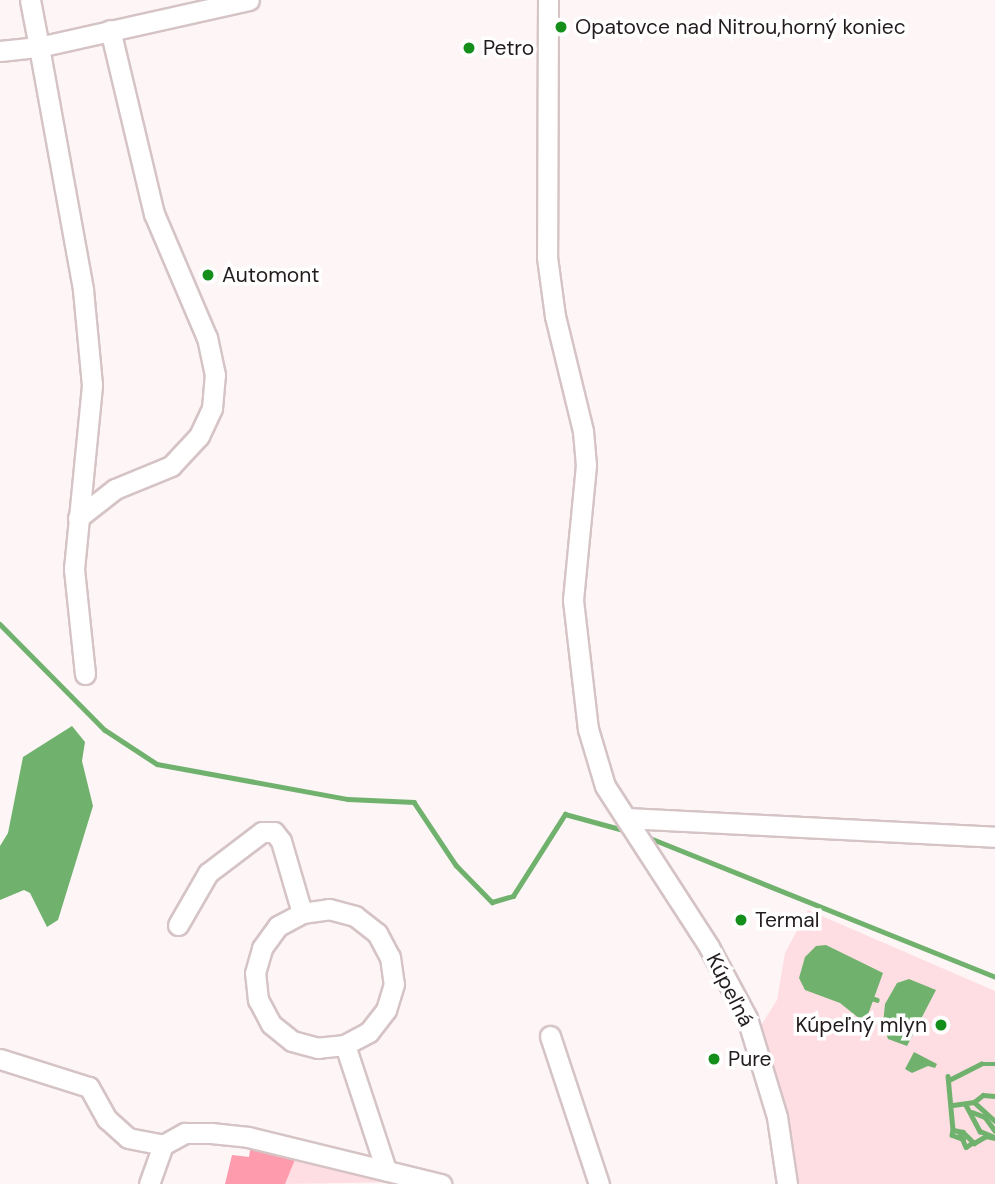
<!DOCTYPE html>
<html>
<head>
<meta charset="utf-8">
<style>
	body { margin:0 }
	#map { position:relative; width:995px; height:1184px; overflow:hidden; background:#fdf5f6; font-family:"DM Sans",sans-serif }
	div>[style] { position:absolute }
	.green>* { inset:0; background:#fedee3 }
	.forest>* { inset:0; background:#fe9bad }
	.water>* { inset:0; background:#70b26d }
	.stream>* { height:4.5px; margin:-2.25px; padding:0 2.25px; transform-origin:2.25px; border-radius:2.25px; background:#70b26d }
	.roads { filter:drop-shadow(2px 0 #d5c3c5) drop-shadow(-2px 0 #d5c3c5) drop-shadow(0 2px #d5c3c5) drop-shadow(0 -2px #d5c3c5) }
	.minor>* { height:19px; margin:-9.5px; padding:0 9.5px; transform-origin:9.5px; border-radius:9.5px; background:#fff }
	.dots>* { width:19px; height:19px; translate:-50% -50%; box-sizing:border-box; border:4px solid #fff; border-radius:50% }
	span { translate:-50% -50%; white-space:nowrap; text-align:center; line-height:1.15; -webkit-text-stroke:7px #fff; paint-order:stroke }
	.poi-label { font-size:21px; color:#231c1d }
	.left { translate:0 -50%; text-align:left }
	.right { translate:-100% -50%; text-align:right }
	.street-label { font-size:21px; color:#231c1d }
</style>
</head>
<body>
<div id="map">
	<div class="green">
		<div style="clip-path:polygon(808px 910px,995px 991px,995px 1184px,793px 1184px,786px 1116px,760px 1027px,777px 1000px,785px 953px)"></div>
		<div style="clip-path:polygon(297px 1155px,398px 1182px,285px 1184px)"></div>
	</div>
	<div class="forest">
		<div style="clip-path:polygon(251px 1143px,297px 1155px,285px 1184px,225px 1184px,232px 1155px,249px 1157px)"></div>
	</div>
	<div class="water">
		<div style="clip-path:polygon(72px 726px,85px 742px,82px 761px,93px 806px,58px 920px,47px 927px,30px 893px,24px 890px,0 900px,0 846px,8px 833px,23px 757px)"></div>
		<div style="clip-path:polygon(826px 945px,883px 973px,865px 1023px,840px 1003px,805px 990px,799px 978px,805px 957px,816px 946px)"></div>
		<div style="clip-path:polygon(909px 979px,936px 990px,907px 1046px,888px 1039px,883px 1024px,885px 1004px,897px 983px)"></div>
		<div style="clip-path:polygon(914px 1052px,937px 1064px,935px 1068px,928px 1066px,912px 1073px,905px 1069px)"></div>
	</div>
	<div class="stream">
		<div style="left:0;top:624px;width:149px;rotate:45.3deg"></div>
		<div style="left:105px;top:730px;width:62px;rotate:33.2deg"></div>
		<div style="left:157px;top:764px;width:194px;rotate:10.4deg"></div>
		<div style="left:348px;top:799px;width:66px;rotate:2.6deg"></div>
		<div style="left:414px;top:802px;width:76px;rotate:56.3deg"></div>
		<div style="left:456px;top:865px;width:52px;rotate:45.8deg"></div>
		<div style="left:492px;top:902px;width:22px;rotate:-16deg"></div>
		<div style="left:513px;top:896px;width:97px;rotate:-57.6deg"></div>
		<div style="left:565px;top:814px;width:64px;rotate:15.3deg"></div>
		<div style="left:645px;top:836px;width:377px;rotate:21.9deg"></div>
		<div style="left:871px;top:998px;width:6px;rotate:18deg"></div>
		<div style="left:948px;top:1076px;width:54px;rotate:84.7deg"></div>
		<div style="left:953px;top:1130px;width:10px;rotate:11deg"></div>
		<div style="left:963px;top:1132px;width:16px;rotate:45deg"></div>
		<div style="left:974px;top:1143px;width:14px;rotate:-30deg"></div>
		<div style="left:986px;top:1136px;width:9px;rotate:13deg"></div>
		<div style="left:949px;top:1080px;width:36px;rotate:-27deg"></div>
		<div style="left:981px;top:1064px;width:14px"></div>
		<div style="left:974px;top:1102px;width:11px;rotate:-38deg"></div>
		<div style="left:983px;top:1095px;width:12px;rotate:5deg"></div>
		<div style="left:953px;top:1105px;width:21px;rotate:-8deg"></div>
		<div style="left:974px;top:1102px;width:28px;rotate:42deg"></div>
		<div style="left:966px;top:1105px;width:30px;rotate:62deg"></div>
		<div style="left:980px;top:1131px;width:15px;rotate:23deg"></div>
		<div style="left:972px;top:1112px;width:14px;rotate:21deg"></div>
		<div style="left:985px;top:1117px;width:17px;rotate:54deg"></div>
		<div style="left:953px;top:1130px;width:5px;rotate:101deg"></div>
		<div style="left:952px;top:1135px;width:12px;rotate:20deg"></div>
		<div style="left:960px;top:1133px;width:15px;rotate:67deg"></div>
		<div style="left:966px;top:1147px;width:7px;rotate:-34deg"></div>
	</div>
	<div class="roads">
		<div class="minor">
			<div style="left:548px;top:0;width:257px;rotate:90.2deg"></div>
			<div style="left:547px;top:257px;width:60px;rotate:82.3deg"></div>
			<div style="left:555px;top:316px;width:118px;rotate:76.3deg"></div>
			<div style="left:583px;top:431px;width:34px;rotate:85deg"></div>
			<div style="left:586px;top:465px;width:136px;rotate:95.5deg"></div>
			<div style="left:573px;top:600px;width:130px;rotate:83.4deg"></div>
			<div style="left:588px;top:729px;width:59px;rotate:73.4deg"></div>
			<div style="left:605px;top:786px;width:192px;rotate:57.1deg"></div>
			<div style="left:709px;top:947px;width:81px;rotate:61.8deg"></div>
			<div style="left:747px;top:1018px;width:103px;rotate:73.1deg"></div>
			<div style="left:777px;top:1117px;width:68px;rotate:81.5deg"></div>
			<div style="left:0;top:51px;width:39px;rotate:-6deg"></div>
			<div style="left:39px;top:47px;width:48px;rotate:-100.8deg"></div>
			<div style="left:78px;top:518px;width:47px;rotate:-38.1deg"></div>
			<div style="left:115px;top:489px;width:61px;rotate:-22.3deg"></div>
			<div style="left:171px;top:466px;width:41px;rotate:-47deg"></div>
			<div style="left:199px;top:436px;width:31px;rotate:-65deg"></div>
			<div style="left:212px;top:408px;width:33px;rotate:-85deg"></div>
			<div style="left:215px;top:375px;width:38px;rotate:-102deg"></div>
			<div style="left:207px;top:338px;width:135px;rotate:-113.1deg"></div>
			<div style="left:154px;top:214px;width:189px;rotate:-103.4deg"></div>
			<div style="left:85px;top:674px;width:106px;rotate:-96deg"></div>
			<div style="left:74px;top:569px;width:185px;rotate:-84.4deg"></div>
			<div style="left:92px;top:385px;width:96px;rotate:-95.4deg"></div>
			<div style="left:83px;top:289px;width:246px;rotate:-100.3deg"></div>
			<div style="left:39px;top:47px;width:215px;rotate:-12.6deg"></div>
			<div style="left:626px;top:818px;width:369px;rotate:2.9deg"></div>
			<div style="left:178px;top:925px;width:60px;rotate:-60deg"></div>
			<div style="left:208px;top:873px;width:68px;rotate:-37.2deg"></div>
			<div style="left:262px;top:832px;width:12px"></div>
			<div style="left:274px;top:832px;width:11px;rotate:52deg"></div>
			<div style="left:281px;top:841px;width:75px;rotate:73.7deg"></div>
			<div style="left:550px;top:1036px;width:156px;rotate:71.7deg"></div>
			<div style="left:345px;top:1045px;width:27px;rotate:174deg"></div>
			<div style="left:318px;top:1048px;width:27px;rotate:-165deg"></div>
			<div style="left:292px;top:1041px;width:27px;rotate:-141deg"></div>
			<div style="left:271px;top:1024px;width:27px;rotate:-118deg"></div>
			<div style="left:258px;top:1000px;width:27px;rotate:-96deg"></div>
			<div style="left:255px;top:973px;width:26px;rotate:-74deg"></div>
			<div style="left:262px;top:948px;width:27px;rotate:-54deg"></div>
			<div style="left:278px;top:926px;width:27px;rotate:-28deg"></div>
			<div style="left:302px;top:913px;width:27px;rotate:-8deg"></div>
			<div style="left:329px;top:909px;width:27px;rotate:15deg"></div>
			<div style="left:355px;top:916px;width:28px;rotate:38deg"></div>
			<div style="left:377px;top:933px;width:27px;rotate:62deg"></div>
			<div style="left:390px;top:957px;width:27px;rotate:82deg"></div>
			<div style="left:394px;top:984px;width:27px;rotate:107deg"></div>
			<div style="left:386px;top:1010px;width:28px;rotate:128deg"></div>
			<div style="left:369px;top:1032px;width:27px;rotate:152deg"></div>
			<div style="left:345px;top:1045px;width:132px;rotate:71.8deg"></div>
			<div style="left:0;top:1059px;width:93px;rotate:17.5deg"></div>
			<div style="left:89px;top:1087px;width:37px;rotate:61deg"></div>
			<div style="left:107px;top:1119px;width:28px;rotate:42deg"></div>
			<div style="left:128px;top:1138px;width:36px;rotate:11deg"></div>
			<div style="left:149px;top:1184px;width:41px;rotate:-70.3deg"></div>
			<div style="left:163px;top:1145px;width:25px;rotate:-29deg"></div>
			<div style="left:185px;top:1133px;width:26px"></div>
			<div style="left:211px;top:1133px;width:37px;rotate:6deg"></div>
			<div style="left:248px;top:1137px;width:199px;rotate:13.7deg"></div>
		</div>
	</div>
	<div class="dots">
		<div style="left:561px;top:27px;background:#148f1c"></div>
		<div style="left:469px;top:48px;background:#148f1c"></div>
		<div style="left:208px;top:275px;background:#148f1c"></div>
		<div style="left:741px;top:920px;background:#148f1c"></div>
		<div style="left:941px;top:1025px;background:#148f1c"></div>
		<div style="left:714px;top:1059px;background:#148f1c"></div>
	</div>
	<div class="poi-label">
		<span class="left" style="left:575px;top:27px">Opatovce nad Nitrou,horný koniec</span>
		<span class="left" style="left:483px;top:48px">Petro</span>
		<span class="left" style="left:222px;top:275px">Automont</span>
		<span class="left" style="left:755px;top:920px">Termal</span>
		<span class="right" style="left:927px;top:1025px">Kúpeľný mlyn</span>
		<span class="left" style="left:728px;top:1059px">Pure</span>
	</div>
	<div class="street-label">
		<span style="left:730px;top:990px;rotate:63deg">Kúpeľná</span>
	</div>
</div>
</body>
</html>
